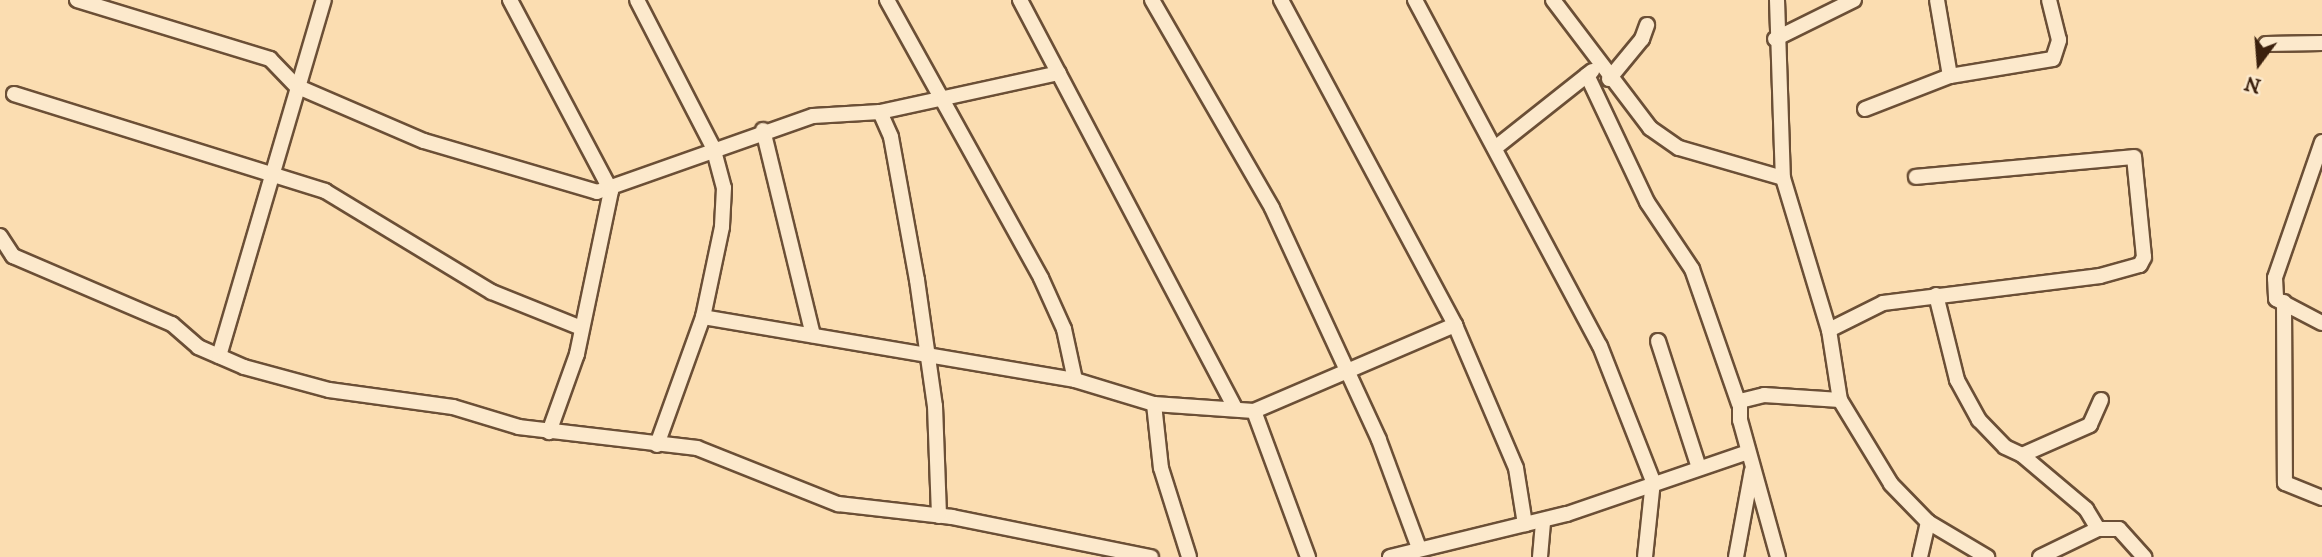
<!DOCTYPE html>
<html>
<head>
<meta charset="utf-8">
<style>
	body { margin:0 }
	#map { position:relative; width:2322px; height:557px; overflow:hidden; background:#fbddb1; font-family:"IM FELL DW Pica",serif }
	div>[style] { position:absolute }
	.roads { filter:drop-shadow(2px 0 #6b4f36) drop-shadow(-2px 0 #6b4f36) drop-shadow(0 2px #6b4f36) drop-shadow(0 -2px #6b4f36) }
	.minor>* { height:14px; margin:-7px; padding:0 7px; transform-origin:7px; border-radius:7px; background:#fce9cc }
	span { translate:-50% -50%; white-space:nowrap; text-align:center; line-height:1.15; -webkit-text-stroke:5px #fce9cc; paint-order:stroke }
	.north { position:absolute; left:2224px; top:28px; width:70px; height:70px; -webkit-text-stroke:5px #fce9cc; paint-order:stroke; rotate:196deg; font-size:19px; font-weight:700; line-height:28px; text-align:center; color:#3b200d }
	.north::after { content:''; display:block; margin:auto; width:24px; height:32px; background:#3b200d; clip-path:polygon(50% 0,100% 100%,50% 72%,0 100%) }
</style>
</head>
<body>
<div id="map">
	<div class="roads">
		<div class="minor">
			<div style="left:77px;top:0;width:202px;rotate:17deg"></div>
			<div style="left:270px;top:59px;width:37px;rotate:46deg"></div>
			<div style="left:296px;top:86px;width:139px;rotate:23.3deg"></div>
			<div style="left:424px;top:141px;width:180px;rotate:16.4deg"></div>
			<div style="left:597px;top:192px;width:229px;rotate:-19.4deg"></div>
			<div style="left:813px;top:116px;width:67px;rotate:-3.4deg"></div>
			<div style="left:880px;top:112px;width:183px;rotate:-12.3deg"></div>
			<div style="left:510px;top:0;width:216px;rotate:62.1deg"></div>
			<div style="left:611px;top:191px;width:167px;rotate:101.8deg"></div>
			<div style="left:577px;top:354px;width:83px;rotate:109.7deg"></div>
			<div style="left:637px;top:0;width:165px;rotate:62.7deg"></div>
			<div style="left:713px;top:147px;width:42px;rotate:75deg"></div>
			<div style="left:724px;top:188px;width:39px;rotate:93deg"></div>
			<div style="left:722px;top:227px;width:92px;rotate:101.9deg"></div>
			<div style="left:703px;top:317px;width:136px;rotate:109.8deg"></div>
			<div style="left:887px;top:0;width:318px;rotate:61deg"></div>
			<div style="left:1041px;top:278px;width:56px;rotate:65.7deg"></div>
			<div style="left:1064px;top:329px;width:52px;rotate:77.8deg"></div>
			<div style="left:1020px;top:0;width:460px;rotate:62.2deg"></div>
			<div style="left:1152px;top:0;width:240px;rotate:60deg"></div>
			<div style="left:1272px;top:208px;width:255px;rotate:65.2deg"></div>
			<div style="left:1379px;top:440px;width:115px;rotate:69.7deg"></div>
			<div style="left:1281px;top:0;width:369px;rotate:61.8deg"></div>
			<div style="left:1455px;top:325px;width:155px;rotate:66.9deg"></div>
			<div style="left:1516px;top:468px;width:57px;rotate:80.9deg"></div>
			<div style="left:1415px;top:0;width:392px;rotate:61.9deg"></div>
			<div style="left:1600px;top:346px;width:145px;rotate:68.6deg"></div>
			<div style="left:1653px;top:481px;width:76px;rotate:96deg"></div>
			<div style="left:1553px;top:0;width:161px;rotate:52.8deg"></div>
			<div style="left:1650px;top:128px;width:35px;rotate:35deg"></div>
			<div style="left:1679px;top:148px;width:108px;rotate:16.1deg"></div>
			<div style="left:1777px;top:0;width:178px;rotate:88.1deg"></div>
			<div style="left:1783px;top:178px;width:159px;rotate:73.2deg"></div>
			<div style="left:1829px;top:330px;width:71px;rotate:81.1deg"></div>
			<div style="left:1840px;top:400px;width:98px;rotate:58.7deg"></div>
			<div style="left:1891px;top:484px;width:53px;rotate:45.8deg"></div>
			<div style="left:1928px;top:522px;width:69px;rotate:30.7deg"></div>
			<div style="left:1775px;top:39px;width:88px;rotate:-26.3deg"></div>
			<div style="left:2266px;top:44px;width:56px;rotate:-1deg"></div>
			<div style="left:1587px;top:75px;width:140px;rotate:64.7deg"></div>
			<div style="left:1647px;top:202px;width:81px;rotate:56.1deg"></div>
			<div style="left:1692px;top:269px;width:143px;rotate:70.8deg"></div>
			<div style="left:1950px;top:76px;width:104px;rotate:-9.4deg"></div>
			<div style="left:2053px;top:59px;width:20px;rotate:-72deg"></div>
			<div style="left:2059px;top:40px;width:41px;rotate:-104deg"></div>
			<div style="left:1609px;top:79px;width:52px;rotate:-50.5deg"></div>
			<div style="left:1642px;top:39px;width:15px;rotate:-70deg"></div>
			<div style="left:14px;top:94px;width:326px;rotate:17.3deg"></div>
			<div style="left:325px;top:191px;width:195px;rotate:31.2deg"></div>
			<div style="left:492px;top:292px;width:94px;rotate:21.9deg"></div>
			<div style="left:1865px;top:109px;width:91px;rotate:-21.2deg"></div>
			<div style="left:1950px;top:76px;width:77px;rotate:-99.7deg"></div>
			<div style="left:880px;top:112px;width:27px;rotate:66deg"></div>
			<div style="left:891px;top:137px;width:145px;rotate:79.7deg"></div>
			<div style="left:917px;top:280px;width:127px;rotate:81.9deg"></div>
			<div style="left:935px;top:406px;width:110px;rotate:87.9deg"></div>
			<div style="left:763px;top:130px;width:211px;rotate:76.3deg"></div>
			<div style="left:2322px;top:142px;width:144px;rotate:109.1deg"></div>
			<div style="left:2275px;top:278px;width:21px;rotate:87deg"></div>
			<div style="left:2276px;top:299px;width:52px;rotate:27.6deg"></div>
			<div style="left:1495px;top:148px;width:124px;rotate:-38.4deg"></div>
			<div style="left:0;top:236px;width:24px;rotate:57deg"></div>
			<div style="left:13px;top:256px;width:173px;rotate:23.2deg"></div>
			<div style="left:172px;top:324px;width:35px;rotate:41deg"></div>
			<div style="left:198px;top:347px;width:50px;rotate:23.5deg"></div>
			<div style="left:244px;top:367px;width:88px;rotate:15.1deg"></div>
			<div style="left:329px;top:390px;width:125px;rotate:7.8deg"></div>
			<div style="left:453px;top:407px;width:69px;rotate:16.9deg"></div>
			<div style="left:519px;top:427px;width:179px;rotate:6.7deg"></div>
			<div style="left:697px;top:448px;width:152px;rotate:21.7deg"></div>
			<div style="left:838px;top:504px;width:115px;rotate:6.5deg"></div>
			<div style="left:952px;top:517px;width:203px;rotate:11.4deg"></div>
			<div style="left:1936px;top:295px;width:88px;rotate:76.1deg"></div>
			<div style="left:1957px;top:380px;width:46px;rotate:61.2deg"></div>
			<div style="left:1979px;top:420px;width:37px;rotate:46deg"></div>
			<div style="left:2005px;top:447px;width:19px;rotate:25deg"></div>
			<div style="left:2284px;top:302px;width:181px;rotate:89.7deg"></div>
			<div style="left:2285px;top:483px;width:40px;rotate:22deg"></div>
			<div style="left:703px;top:317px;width:377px;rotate:9.6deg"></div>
			<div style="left:1075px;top:380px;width:83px;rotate:16.9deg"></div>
			<div style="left:1154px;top:404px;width:100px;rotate:4deg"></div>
			<div style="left:1254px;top:411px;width:219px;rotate:-23.2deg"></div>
			<div style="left:1829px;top:330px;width:60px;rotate:-26.6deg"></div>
			<div style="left:1883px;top:303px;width:219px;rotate:-7.1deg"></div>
			<div style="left:2100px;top:276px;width:41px;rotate:-15.4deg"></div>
			<div style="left:2140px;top:265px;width:9px;rotate:-63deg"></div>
			<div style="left:2144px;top:257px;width:100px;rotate:-95.7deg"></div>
			<div style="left:2134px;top:157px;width:219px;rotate:174.8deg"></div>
			<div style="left:1658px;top:341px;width:130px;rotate:72.1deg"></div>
			<div style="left:219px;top:356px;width:371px;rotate:-73.6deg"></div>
			<div style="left:2101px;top:400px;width:27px;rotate:114deg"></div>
			<div style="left:2090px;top:425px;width:74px;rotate:156.2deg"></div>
			<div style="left:2022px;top:455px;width:84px;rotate:40.2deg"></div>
			<div style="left:2086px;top:509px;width:23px;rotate:59deg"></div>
			<div style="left:2098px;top:529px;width:21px"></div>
			<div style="left:2119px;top:529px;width:38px;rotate:48deg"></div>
			<div style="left:1154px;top:404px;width:64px;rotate:83.8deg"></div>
			<div style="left:1161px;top:468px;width:93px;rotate:72.5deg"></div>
			<div style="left:1254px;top:411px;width:156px;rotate:69.7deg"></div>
			<div style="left:1390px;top:557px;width:182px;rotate:-13.7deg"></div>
			<div style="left:1567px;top:514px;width:191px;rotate:-18.9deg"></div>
			<div style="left:1540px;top:557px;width:37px;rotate:-85deg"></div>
			<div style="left:1736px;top:557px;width:88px;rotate:-79.6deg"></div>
			<div style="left:1778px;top:557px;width:142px;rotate:-105.5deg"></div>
			<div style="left:1740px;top:420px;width:19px;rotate:-90deg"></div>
			<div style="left:1740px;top:401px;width:25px;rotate:-14deg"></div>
			<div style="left:1764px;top:395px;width:76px;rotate:3.8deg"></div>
			<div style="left:1920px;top:557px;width:36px;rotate:-77deg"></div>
			<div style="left:2040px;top:557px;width:64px;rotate:-25.8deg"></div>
		</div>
	</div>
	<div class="north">N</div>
</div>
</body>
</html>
